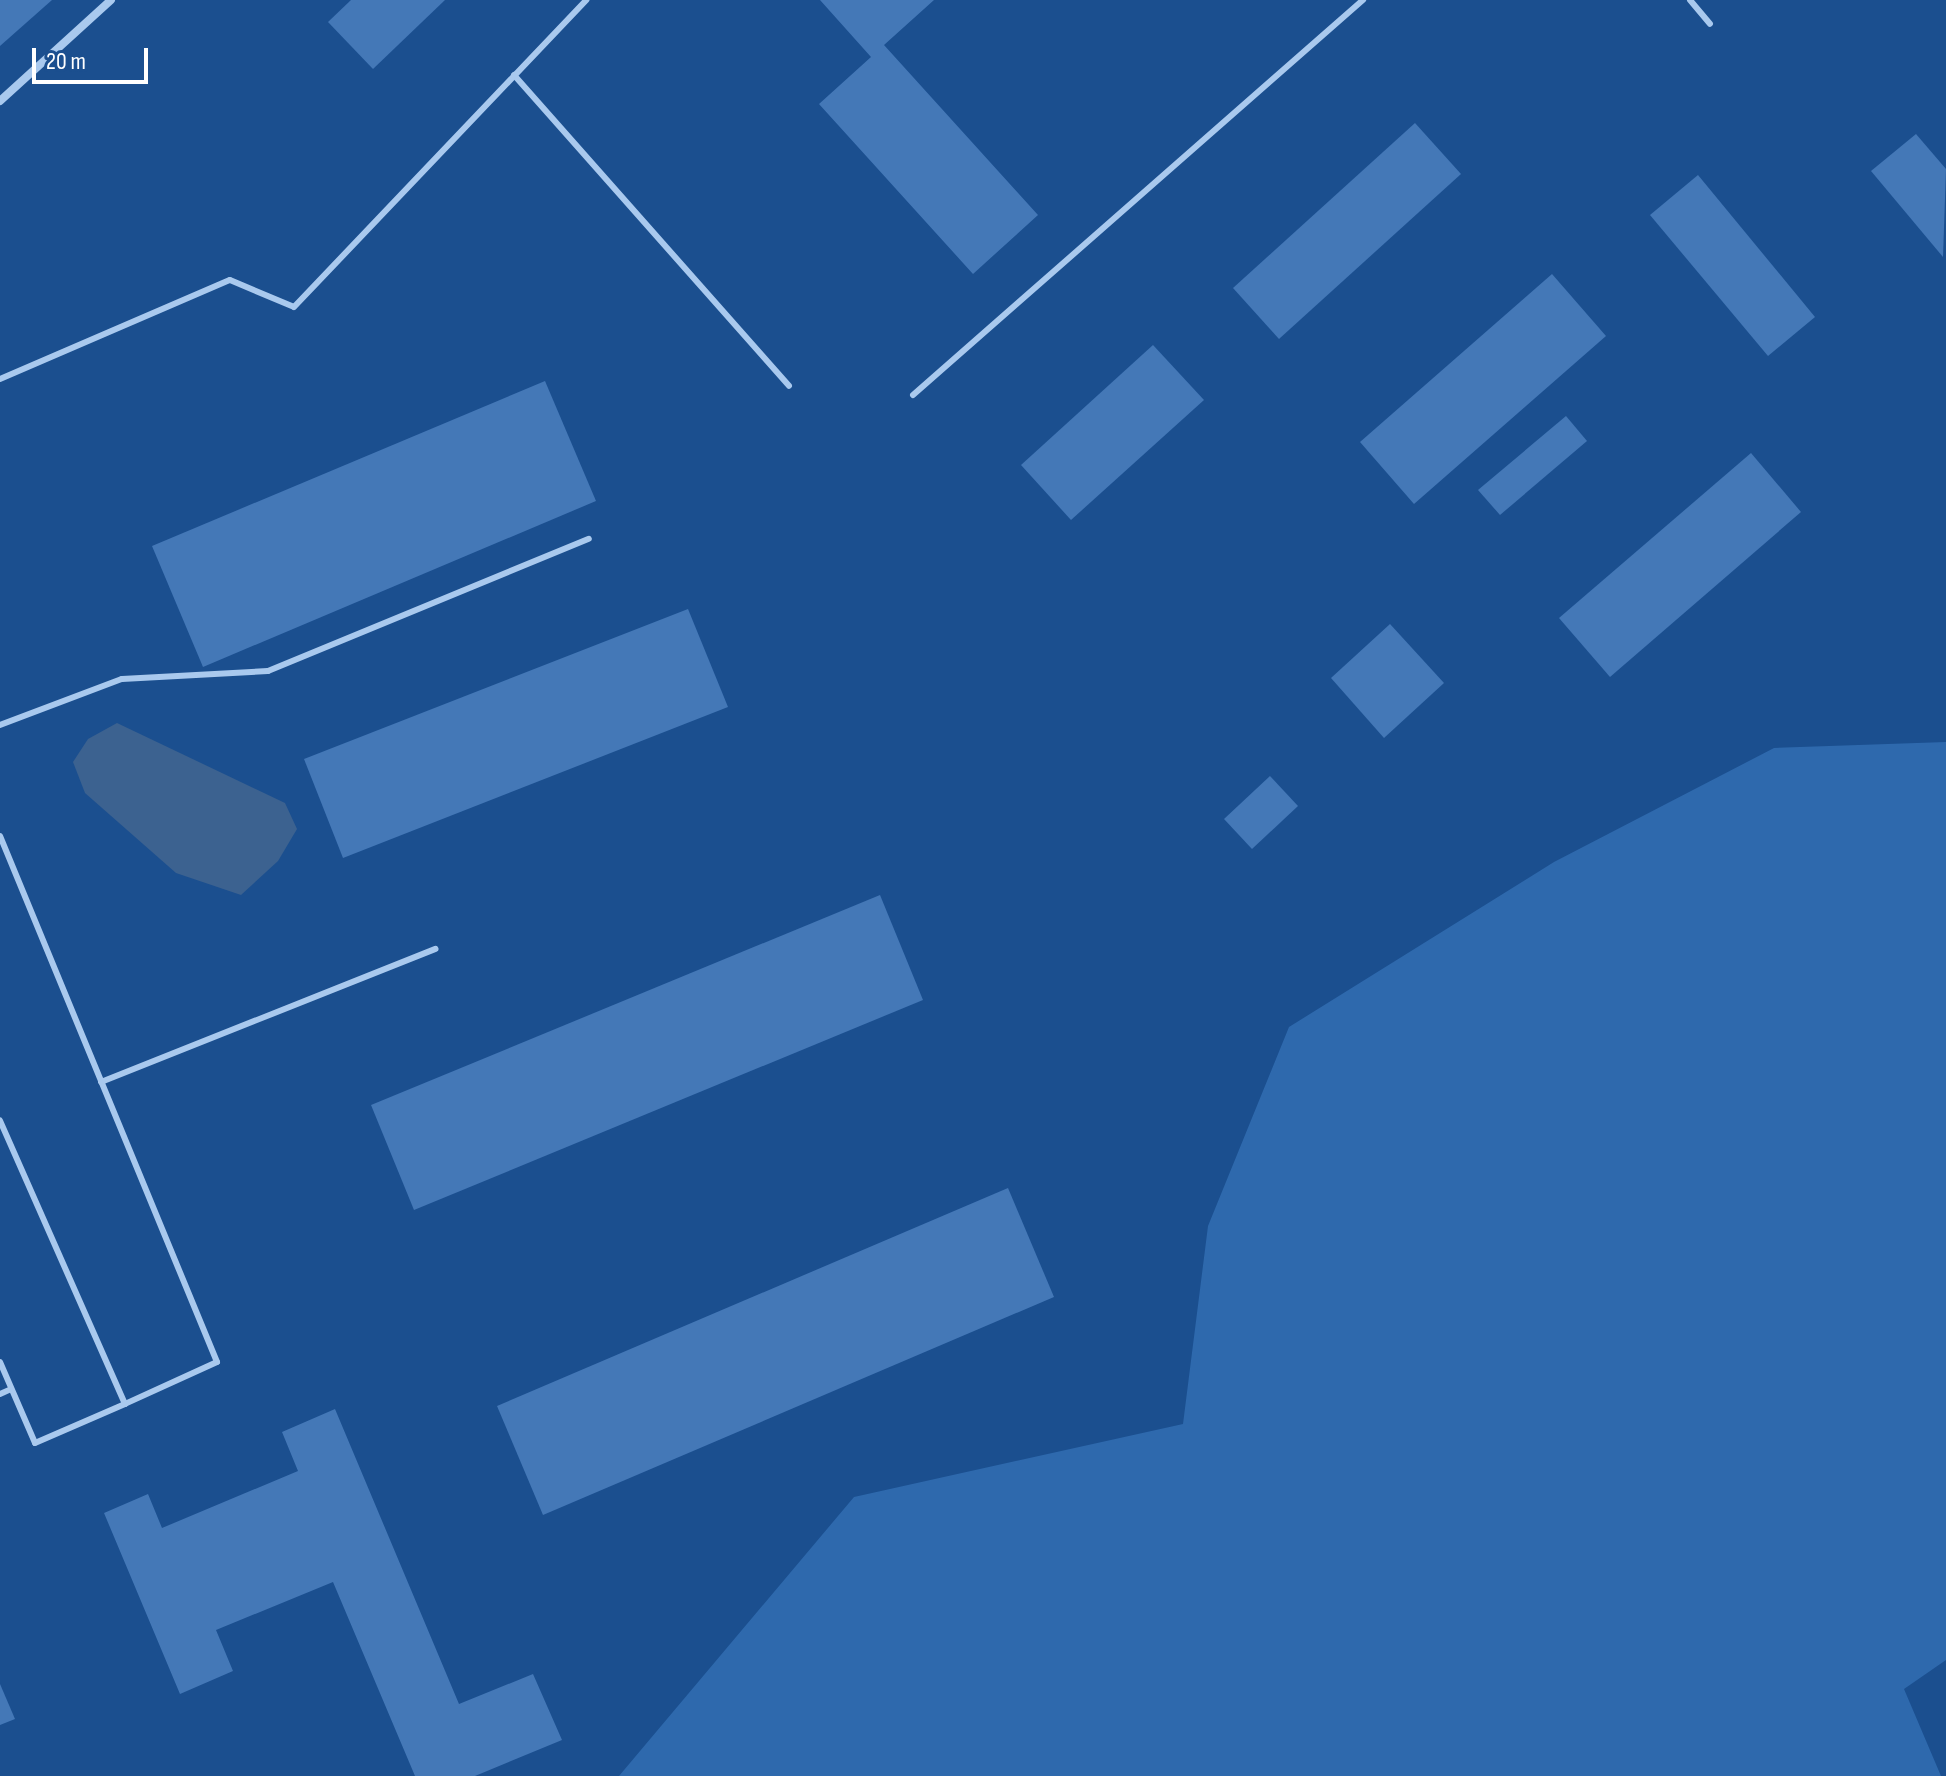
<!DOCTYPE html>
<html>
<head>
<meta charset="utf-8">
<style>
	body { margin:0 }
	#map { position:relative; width:1946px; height:1776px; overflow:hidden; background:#1b4f8f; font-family:"Sofia Sans Condensed",sans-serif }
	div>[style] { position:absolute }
	.green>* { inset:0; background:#2e69ad }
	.water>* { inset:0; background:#3c6290 }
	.building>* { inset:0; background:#4478b7 }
	.lane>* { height:6px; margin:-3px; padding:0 3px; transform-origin:3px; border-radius:3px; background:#a9c9ee }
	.street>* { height:8px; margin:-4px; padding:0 4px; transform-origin:4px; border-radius:4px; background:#a9c9ee }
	span { translate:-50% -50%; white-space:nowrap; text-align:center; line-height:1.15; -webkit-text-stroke:8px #1b4f8f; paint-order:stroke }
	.scale { position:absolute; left:32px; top:48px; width:116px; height:36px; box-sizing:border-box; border:4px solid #fff; border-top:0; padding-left:10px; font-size:24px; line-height:28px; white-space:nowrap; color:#fff; -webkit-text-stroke:6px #1b4f8f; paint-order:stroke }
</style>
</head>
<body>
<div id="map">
	<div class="green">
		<div style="clip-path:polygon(1946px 742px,1946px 1660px,1904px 1689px,1941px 1776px,619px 1776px,854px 1497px,1183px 1424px,1208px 1226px,1289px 1027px,1554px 862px,1774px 748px)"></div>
	</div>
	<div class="water">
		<div style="clip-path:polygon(117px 723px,285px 803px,297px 829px,278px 861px,241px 895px,176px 873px,85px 793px,73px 762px,88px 739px)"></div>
	</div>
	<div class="building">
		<div style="clip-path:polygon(0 0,52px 0,0 46px)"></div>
		<div style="clip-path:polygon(351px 0,445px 0,373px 69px,328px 22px)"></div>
		<div style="clip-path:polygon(820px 0,934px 0,884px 45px,1038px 215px,973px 274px,819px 104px,871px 57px)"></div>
		<div style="clip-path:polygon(1415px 123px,1461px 174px,1279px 339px,1233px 288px)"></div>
		<div style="clip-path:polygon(1916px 134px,1946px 169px,1943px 257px,1871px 171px)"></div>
		<div style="clip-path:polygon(1698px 175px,1815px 317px,1768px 356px,1650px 215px)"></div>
		<div style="clip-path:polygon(1552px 274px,1606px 336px,1414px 504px,1360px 442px)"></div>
		<div style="clip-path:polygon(1153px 345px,1204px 400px,1071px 520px,1021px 465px)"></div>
		<div style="clip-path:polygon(545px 381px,596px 501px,203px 667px,152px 546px)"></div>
		<div style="clip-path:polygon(1566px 416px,1587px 441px,1500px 515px,1478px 490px)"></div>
		<div style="clip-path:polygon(1751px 453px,1801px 512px,1610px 677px,1559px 618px)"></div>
		<div style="clip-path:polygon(688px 609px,728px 707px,343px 858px,304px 759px)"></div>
		<div style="clip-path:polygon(1390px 624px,1444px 683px,1384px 738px,1331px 678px)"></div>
		<div style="clip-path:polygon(1270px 776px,1298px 806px,1252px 849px,1224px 819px)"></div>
		<div style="clip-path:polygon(880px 895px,923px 1000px,414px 1210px,371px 1105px)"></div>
		<div style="clip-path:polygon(1008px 1188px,1054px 1297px,543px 1515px,497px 1406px)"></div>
		<div style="clip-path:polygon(335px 1409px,459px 1704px,533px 1674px,562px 1740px,475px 1776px,415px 1776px,333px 1582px,216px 1630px,233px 1671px,180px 1694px,104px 1513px,148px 1494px,162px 1528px,298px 1471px,282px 1432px)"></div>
		<div style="clip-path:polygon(0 1684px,15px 1719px,0 1725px)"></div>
	</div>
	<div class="lane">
		<div style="left:1690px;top:0;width:31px;rotate:50deg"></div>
		<div style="left:514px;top:75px;width:415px;rotate:48.5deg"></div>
		<div style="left:0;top:379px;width:250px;rotate:-23.3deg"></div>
		<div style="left:230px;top:280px;width:69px;rotate:22.9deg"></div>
		<div style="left:294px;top:307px;width:424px;rotate:-46.4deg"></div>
		<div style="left:913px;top:395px;width:599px;rotate:-41.28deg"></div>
		<div style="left:0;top:725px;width:130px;rotate:-20.7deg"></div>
		<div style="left:122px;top:679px;width:146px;rotate:-3.1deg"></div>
		<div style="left:268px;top:671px;width:347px;rotate:-22.4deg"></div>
		<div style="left:0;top:836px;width:569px;rotate:67.58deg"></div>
		<div style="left:217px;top:1362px;width:101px;rotate:155.5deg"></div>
		<div style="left:125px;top:1404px;width:310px;rotate:-113.8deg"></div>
		<div style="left:101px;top:1082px;width:360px;rotate:-21.7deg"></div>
		<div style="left:0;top:1362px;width:88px;rotate:66.6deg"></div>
		<div style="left:35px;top:1443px;width:98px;rotate:-23.4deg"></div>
		<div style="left:0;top:1394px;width:12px;rotate:-24deg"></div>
	</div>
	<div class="street">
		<div style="left:0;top:101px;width:150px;rotate:-42.3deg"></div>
	</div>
	<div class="scale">20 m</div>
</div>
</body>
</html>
